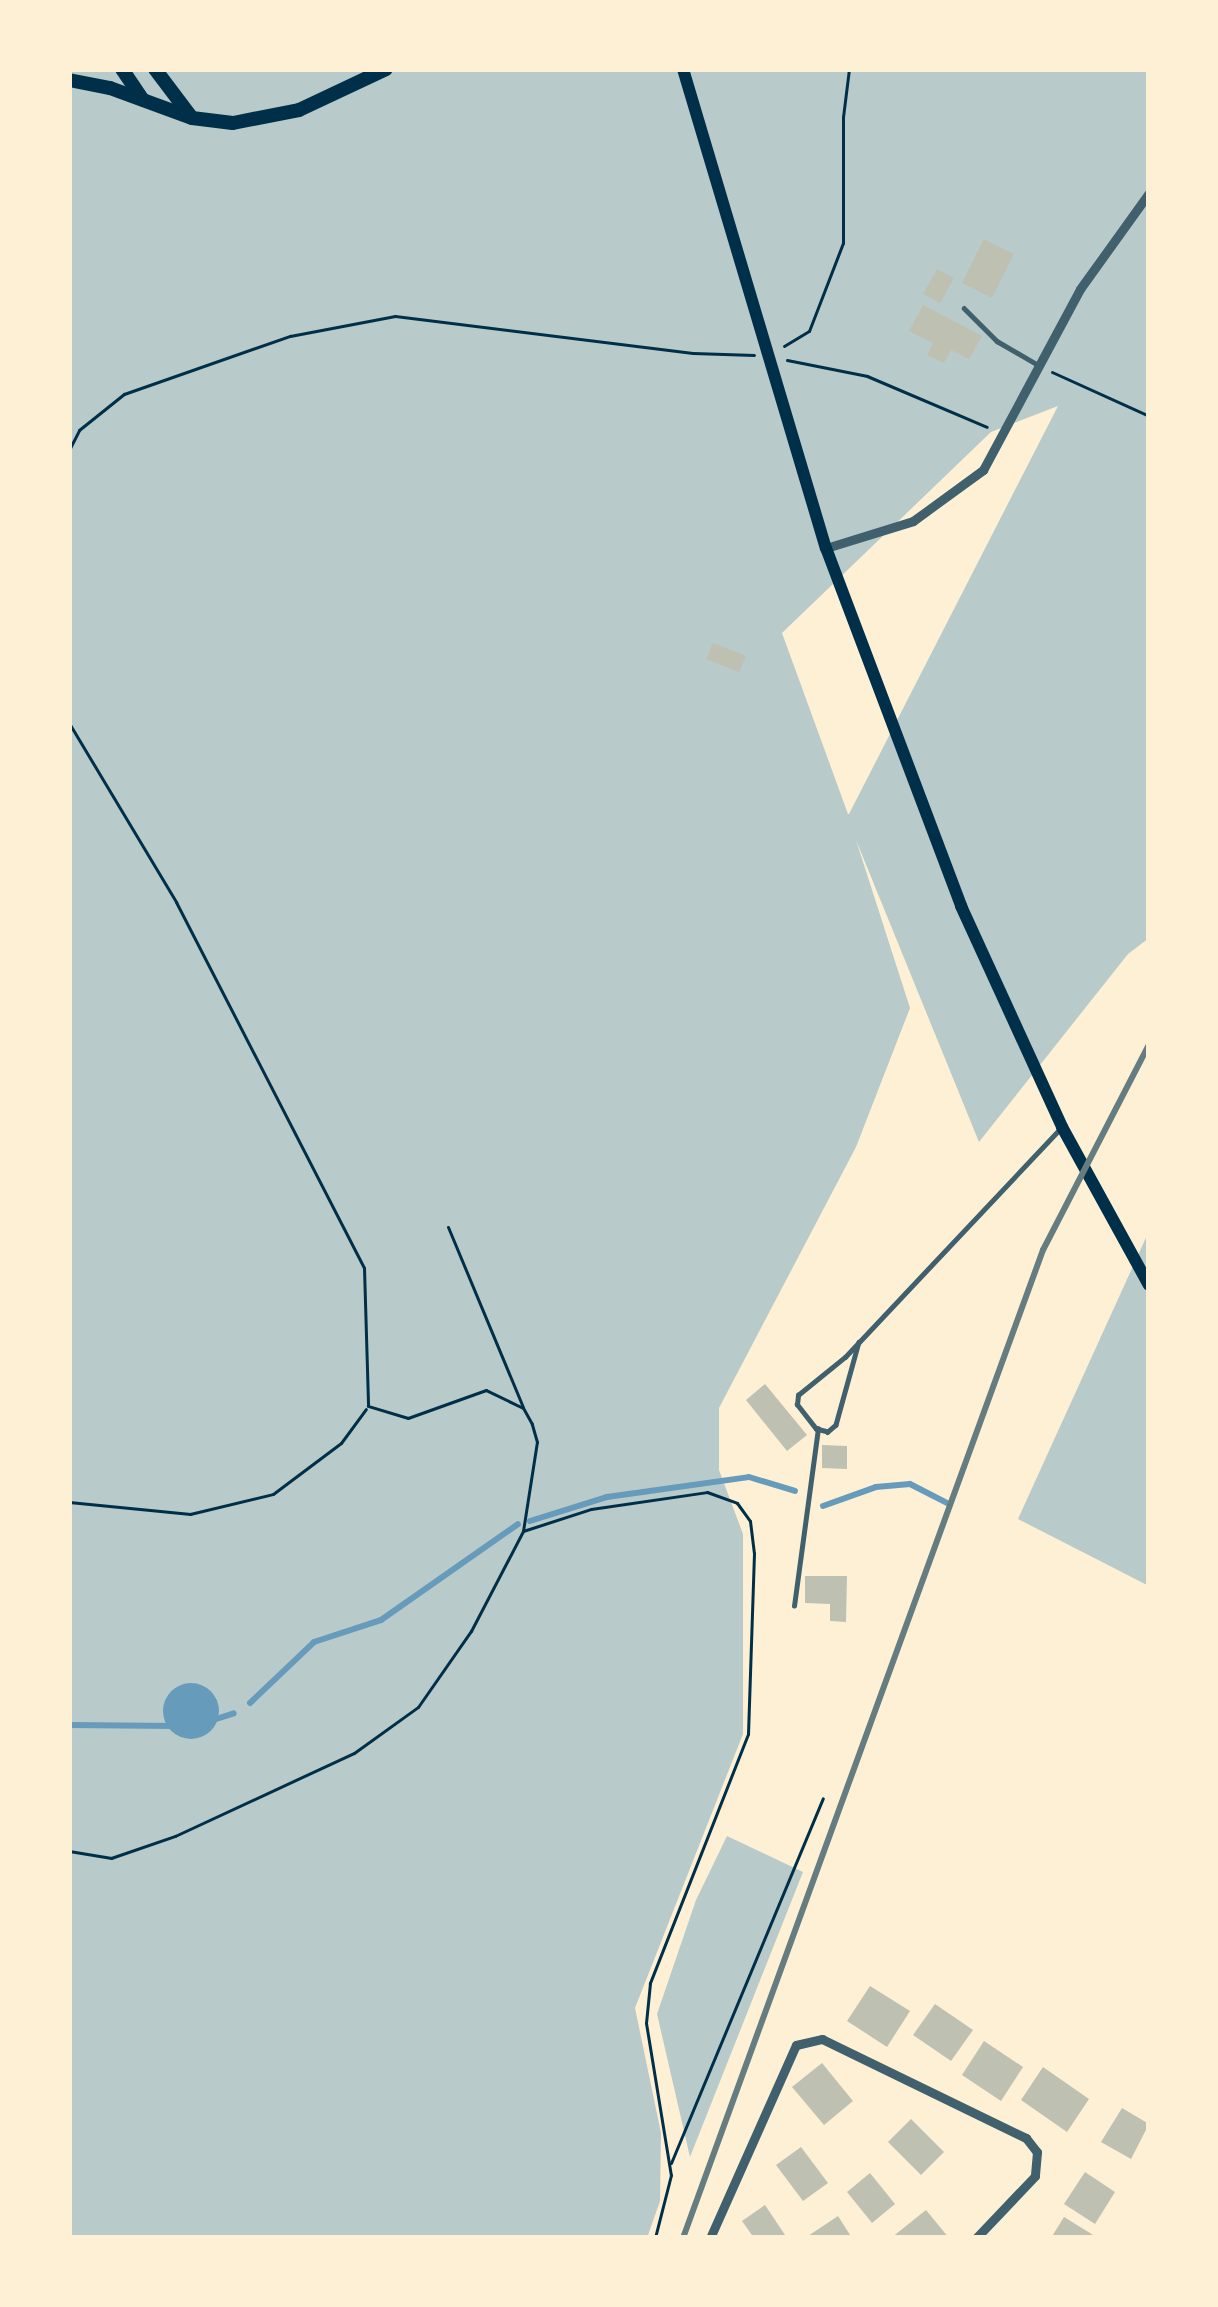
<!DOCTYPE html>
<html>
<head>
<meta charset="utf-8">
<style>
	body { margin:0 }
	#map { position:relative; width:1218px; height:2307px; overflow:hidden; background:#fdf0d5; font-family:"Nunito Sans",sans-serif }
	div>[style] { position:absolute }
	.green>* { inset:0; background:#b9caca }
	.water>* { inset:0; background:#669bbc }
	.round { border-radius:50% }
	.stream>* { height:6px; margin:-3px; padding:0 3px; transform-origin:3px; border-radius:3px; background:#669bbc }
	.building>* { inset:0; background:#bec0b2 }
	.path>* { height:3px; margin:-1.5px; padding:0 1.5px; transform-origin:1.5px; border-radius:1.5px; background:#003049 }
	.service>* { height:4.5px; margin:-2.25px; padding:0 2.25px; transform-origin:2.25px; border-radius:2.25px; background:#3f606c }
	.minor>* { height:9px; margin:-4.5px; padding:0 4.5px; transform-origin:4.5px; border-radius:4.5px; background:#3f606c }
	.secondary>* { height:12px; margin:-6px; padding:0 6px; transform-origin:6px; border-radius:6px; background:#003049 }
	.primary>* { height:14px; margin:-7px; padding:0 7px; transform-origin:7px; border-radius:7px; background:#003049 }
	.rail>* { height:6px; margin:-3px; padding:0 3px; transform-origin:3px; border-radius:3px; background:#657d81 }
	span { translate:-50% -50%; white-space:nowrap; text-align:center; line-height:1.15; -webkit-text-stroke:12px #fdf0d5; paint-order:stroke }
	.frame { position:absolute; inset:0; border:72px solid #fdf0d5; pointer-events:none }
</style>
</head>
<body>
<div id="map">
	<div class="green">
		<div style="clip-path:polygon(evenodd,69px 69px,1149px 69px,1149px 938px,1128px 954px,979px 1142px,856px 840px,910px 1008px,856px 1147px,719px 1408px,719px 1470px,743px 1534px,743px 1734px,635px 2008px,661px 2133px,660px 2201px,647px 2238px,69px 2238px,69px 69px,1058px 406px,849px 814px,848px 814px,782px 633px,991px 432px,1058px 406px)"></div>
		<div style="clip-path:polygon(1149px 1231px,1149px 1586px,1018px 1519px)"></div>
		<div style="clip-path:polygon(727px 1836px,803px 1872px,690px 2157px,657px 2014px,696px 1900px)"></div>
	</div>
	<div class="water">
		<div class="round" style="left:163px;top:1683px;width:56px;height:56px"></div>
	</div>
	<div class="stream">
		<div style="left:823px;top:1506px;width:56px;rotate:-19.7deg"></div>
		<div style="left:876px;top:1487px;width:34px;rotate:-5deg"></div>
		<div style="left:910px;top:1484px;width:42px;rotate:27.2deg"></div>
		<div style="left:530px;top:1521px;width:81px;rotate:-17.3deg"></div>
		<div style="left:607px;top:1497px;width:143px;rotate:-8deg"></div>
		<div style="left:749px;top:1477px;width:48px;rotate:16.9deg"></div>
		<div style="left:250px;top:1703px;width:88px;rotate:-43.6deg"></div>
		<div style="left:314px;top:1642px;width:71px;rotate:-18.2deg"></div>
		<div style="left:381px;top:1620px;width:167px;rotate:-35deg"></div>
		<div style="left:207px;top:1722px;width:28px;rotate:-18deg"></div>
		<div style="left:69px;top:1725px;width:107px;rotate:0.5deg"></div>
	</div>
	<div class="building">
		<div style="clip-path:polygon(984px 239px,1014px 254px,992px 298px,962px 283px)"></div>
		<div style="clip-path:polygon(937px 269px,954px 278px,940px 303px,923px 294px)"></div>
		<div style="clip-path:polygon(923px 305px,982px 336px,969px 359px,951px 350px,944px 363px,927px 355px,933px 343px,909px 331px)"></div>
		<div style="clip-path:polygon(713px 643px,746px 656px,739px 672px,706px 659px)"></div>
		<div style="clip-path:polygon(765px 1384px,807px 1435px,787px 1451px,746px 1400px)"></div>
		<div style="clip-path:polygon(822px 1445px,847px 1446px,847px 1469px,822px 1468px)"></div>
		<div style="clip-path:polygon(805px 1576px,847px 1576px,846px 1622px,830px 1621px,830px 1604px,805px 1603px)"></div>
		<div style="clip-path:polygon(870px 1986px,910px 2011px,887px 2047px,847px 2021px)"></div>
		<div style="clip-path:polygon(935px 2004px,973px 2030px,951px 2061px,913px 2035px)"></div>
		<div style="clip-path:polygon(984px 2041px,1023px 2067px,1001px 2101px,962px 2075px)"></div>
		<div style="clip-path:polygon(822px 2063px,853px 2101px,824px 2125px,792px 2087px)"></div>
		<div style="clip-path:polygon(1043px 2067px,1089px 2099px,1067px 2132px,1021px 2100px)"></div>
		<div style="clip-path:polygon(1122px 2108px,1149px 2124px,1131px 2159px,1101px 2142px)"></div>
		<div style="clip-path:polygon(911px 2119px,944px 2152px,921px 2175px,888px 2142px)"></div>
		<div style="clip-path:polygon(801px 2147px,828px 2183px,803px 2201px,776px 2165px)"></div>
		<div style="clip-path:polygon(1085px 2172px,1115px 2192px,1095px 2224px,1064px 2204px)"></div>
		<div style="clip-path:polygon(870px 2173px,895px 2204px,872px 2223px,847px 2192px)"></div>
		<div style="clip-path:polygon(765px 2205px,787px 2238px,754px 2238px,742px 2221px)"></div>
		<div style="clip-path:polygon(926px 2210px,949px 2238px,891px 2238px)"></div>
		<div style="clip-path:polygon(838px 2216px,852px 2238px,805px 2238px)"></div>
		<div style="clip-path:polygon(1064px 2217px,1098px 2238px,1051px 2238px)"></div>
	</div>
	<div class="path">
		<div style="left:784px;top:346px;width:29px;rotate:-31deg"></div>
		<div style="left:809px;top:331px;width:94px;rotate:-68.9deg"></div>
		<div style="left:843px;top:243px;width:126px;rotate:-90deg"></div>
		<div style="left:843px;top:117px;width:48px;rotate:-82.9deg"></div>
		<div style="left:787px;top:360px;width:82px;rotate:11.3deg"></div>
		<div style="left:867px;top:376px;width:130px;rotate:23deg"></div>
		<div style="left:1052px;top:372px;width:107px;rotate:24.4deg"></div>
		<div style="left:69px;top:450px;width:22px;rotate:-63deg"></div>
		<div style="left:79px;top:430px;width:58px;rotate:-38.7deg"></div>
		<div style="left:124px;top:394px;width:176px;rotate:-19.3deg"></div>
		<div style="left:290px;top:336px;width:107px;rotate:-10.8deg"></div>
		<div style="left:395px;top:316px;width:300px;rotate:7.1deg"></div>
		<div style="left:693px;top:353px;width:61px;rotate:1.9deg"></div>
		<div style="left:69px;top:723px;width:209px;rotate:59.1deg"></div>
		<div style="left:176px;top:902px;width:411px;rotate:62.8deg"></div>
		<div style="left:364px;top:1268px;width:137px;rotate:88.3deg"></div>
		<div style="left:448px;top:1227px;width:195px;rotate:67.4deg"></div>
		<div style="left:69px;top:1502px;width:122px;rotate:5.7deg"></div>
		<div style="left:190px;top:1514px;width:85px;rotate:-13.5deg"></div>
		<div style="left:273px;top:1494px;width:85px;rotate:-36.9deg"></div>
		<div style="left:341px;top:1443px;width:42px;rotate:-53.7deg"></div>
		<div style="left:523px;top:1531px;width:71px;rotate:-17.9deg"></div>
		<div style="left:591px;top:1509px;width:117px;rotate:-8.3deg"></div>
		<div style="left:707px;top:1492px;width:32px;rotate:20deg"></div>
		<div style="left:737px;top:1503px;width:22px;rotate:54deg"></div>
		<div style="left:750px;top:1521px;width:32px;rotate:83deg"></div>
		<div style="left:754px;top:1553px;width:181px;rotate:91.9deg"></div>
		<div style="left:748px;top:1734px;width:268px;rotate:111.5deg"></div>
		<div style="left:650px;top:1983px;width:40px;rotate:95.7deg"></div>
		<div style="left:646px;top:2023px;width:154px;rotate:80.7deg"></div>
		<div style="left:671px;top:2175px;width:65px;rotate:104.3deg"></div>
		<div style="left:69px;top:1851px;width:43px;rotate:9.5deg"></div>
		<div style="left:111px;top:1858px;width:68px;rotate:-19deg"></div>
		<div style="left:175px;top:1836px;width:197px;rotate:-24.9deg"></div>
		<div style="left:354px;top:1753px;width:79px;rotate:-35.7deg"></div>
		<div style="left:418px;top:1707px;width:93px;rotate:-55.1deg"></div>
		<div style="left:471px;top:1631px;width:113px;rotate:-62.5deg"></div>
		<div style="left:523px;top:1531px;width:90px;rotate:-81.1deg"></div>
		<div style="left:537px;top:1442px;width:19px;rotate:-106deg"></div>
		<div style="left:532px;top:1424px;width:18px;rotate:-119deg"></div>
		<div style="left:523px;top:1408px;width:41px;rotate:-154.1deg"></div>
		<div style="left:486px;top:1390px;width:83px;rotate:160.3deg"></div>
		<div style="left:408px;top:1418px;width:42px;rotate:-163.3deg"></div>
		<div style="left:671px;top:2163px;width:395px;rotate:-67.4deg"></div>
	</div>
	<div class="service">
		<div style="left:964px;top:308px;width:47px;rotate:45deg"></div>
		<div style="left:997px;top:341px;width:50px;rotate:30.2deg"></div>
		<div style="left:859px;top:1342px;width:86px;rotate:105.5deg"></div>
		<div style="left:836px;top:1425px;width:11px;rotate:139deg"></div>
		<div style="left:828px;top:1432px;width:12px;rotate:-166deg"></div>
		<div style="left:816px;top:1429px;width:31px;rotate:-128deg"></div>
		<div style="left:797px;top:1405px;width:10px;rotate:-84deg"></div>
		<div style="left:798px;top:1395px;width:60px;rotate:-39deg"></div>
		<div style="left:845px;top:1357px;width:311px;rotate:-46.7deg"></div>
		<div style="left:794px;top:1606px;width:179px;rotate:-82.3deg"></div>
	</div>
	<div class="minor">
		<div style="left:826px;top:548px;width:91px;rotate:-17.2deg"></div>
		<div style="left:913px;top:521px;width:87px;rotate:-36.1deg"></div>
		<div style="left:983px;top:470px;width:205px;rotate:-61.8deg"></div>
		<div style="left:1080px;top:289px;width:118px;rotate:-54.3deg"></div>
		<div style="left:710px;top:2238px;width:211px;rotate:-66deg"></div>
		<div style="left:796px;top:2045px;width:27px;rotate:-13deg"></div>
		<div style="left:822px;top:2039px;width:227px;rotate:25.9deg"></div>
		<div style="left:1026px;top:2138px;width:18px;rotate:52deg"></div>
		<div style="left:1037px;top:2152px;width:24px;rotate:95deg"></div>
		<div style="left:1035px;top:2176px;width:86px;rotate:133.6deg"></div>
	</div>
	<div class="secondary">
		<div style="left:683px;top:69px;width:500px;rotate:73.4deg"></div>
		<div style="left:826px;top:548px;width:383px;rotate:69.3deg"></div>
		<div style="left:961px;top:906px;width:243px;rotate:65.4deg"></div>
		<div style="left:1062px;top:1127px;width:180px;rotate:61.2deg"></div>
	</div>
	<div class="primary">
		<div style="left:122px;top:69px;width:37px;rotate:56deg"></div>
		<div style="left:155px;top:69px;width:61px;rotate:52.9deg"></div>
		<div style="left:69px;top:80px;width:42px;rotate:11deg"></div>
		<div style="left:110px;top:88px;width:87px;rotate:20.1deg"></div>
		<div style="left:192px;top:118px;width:41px;rotate:7deg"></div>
		<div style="left:233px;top:123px;width:67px;rotate:-11.1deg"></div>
		<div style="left:299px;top:110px;width:96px;rotate:-25.2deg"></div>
	</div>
	<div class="rail">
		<div style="left:683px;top:2238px;width:1052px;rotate:-69.98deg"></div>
		<div style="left:1043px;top:1250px;width:231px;rotate:-62.7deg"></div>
	</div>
	<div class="frame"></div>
</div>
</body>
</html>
